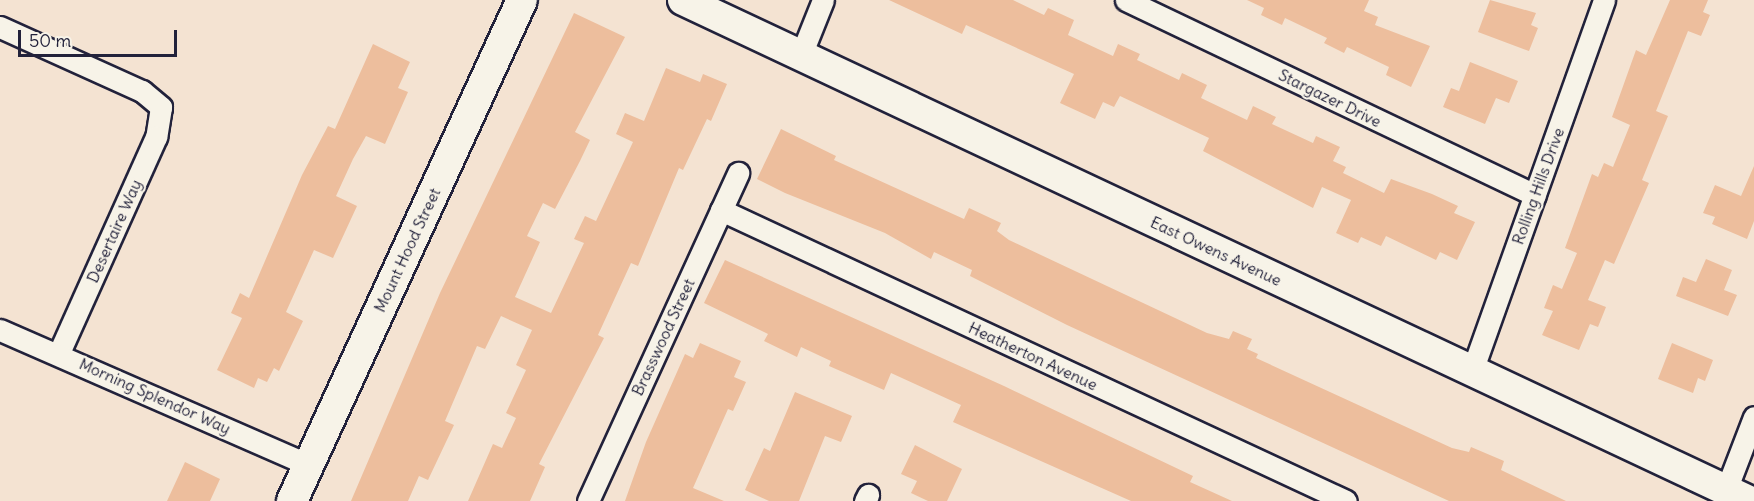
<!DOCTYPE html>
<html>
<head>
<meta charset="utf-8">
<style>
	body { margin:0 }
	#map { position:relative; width:1754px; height:501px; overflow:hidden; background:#f4e3d2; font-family:Delius,sans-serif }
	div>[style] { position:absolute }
	.building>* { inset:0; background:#edbe9d }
	.roads { filter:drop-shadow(2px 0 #22223b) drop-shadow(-2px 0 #22223b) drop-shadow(0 2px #22223b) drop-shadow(0 -2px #22223b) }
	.street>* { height:21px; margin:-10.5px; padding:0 10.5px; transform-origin:10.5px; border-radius:10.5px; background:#f7f3e8 }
	.secondary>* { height:30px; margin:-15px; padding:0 15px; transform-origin:15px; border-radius:15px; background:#f7f3e8 }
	span { translate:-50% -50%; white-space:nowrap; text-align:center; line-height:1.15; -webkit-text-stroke:4.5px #f7f3e8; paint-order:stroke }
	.street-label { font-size:16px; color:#22223b }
	.scale { position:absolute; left:18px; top:30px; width:159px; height:27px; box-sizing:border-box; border:3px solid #22223b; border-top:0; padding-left:8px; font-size:18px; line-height:21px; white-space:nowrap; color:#22223b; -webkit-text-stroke:4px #f7f3e8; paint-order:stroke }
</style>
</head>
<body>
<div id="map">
	<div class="building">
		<div style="clip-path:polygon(889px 0,1013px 0,1044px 15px,1048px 8px,1074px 20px,1068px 35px,1113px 56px,1118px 44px,1140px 54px,1137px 60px,1179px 80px,1182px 73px,1207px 85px,1201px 98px,1247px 120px,1253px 106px,1276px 117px,1272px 124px,1313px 143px,1316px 136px,1340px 147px,1333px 161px,1346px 167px,1343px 173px,1384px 193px,1391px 179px,1432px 194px,1458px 206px,1454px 213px,1475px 222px,1457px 260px,1440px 252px,1436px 260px,1386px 236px,1381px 246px,1361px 237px,1358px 243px,1336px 233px,1351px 200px,1322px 187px,1313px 208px,1203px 151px,1209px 138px,1120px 96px,1114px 107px,1103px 102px,1095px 119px,1060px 103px,1074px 74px,966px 25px,962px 34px)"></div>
		<div style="clip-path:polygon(1247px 0,1369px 0,1364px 11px,1378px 17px,1375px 25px,1430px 46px,1411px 87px,1386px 75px,1389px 67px,1347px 47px,1344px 53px,1324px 43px,1327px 38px,1285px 18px,1282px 25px,1261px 15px,1264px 8px)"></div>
		<div style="clip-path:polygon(1490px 0,1536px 13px,1531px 25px,1538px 28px,1529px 51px,1478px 32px)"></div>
		<div style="clip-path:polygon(1670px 0,1708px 0,1703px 12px,1710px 15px,1701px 36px,1688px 31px,1656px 111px,1668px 116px,1642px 180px,1649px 183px,1614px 264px,1605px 260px,1588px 300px,1606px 307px,1598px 327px,1590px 324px,1579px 350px,1542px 335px,1553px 311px,1544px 308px,1553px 285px,1562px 289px,1577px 253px,1565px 248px,1592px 174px,1598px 177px,1604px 163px,1613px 167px,1630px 125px,1612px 117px,1636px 50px,1646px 55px)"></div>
		<div style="clip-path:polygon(574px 13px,625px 37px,575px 132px,590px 140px,580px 161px,555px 209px,543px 203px,527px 236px,540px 242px,515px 297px,551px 313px,584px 243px,574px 239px,585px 216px,596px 221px,633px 142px,616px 134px,625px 113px,644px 121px,666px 68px,700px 82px,703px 74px,727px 84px,711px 121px,707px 119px,683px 170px,679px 168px,638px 266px,631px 263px,598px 335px,604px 338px,539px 464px,545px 467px,530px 501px,468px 501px,493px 444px,502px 448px,516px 418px,506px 413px,526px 370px,516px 365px,532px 330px,501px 316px,485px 349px,477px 346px,445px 421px,454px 425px,428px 480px,419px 476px,408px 501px,351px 501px,440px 293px)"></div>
		<div style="clip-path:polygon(373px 44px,410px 62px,398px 88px,408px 92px,385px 144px,366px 136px,353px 159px,336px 196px,357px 206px,333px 258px,314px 250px,286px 312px,303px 321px,279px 371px,274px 368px,267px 382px,258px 378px,254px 388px,217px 370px,242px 318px,231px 313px,240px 293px,249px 298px,302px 175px,328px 126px,335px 129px)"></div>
		<div style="clip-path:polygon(1470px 62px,1518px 81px,1509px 103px,1496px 98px,1485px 124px,1443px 107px,1451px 88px,1459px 91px)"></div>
		<div style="clip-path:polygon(781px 129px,836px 156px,834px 160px,964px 219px,969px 208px,1001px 223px,997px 231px,1009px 240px,1207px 333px,1229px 339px,1233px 331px,1252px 339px,1247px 349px,1258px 354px,1256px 358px,1452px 448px,1469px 452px,1471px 447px,1504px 461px,1501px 470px,1566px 501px,1449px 501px,1067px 325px,970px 276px,972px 270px,934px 252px,931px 259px,885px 233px,785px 193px,757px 179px)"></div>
		<div style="clip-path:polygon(1754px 166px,1754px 221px,1747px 239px,1712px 224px,1715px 217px,1703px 213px,1715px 185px,1741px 196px)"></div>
		<div style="clip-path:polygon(1706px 259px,1732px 270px,1724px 290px,1737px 295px,1728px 316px,1676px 296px,1683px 277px,1696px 282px)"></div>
		<div style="clip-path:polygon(725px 260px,1004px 386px,1193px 476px,1190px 482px,1232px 501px,1131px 501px,953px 422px,961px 405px,891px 373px,884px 390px,829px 366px,831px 361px,801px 347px,797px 357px,764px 341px,768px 334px,704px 303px)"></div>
		<div style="clip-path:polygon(700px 343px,741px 361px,734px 377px,746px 382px,733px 411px,728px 409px,693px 488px,724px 501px,625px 501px,646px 442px,685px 354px,693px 358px)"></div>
		<div style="clip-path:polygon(1672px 343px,1713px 360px,1705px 381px,1698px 378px,1693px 393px,1658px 379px)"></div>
		<div style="clip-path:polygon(795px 392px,852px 416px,841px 442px,825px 436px,799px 501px,769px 501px,745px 490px,764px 448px,770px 451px)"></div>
		<div style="clip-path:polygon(915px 445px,962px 469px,947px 501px,928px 501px,911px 493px,917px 481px,901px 474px)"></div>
		<div style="clip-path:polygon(185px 462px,220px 479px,210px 501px,167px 501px)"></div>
	</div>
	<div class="roads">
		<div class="street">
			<div style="left:1126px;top:0;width:453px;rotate:25.5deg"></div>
			<div style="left:0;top:27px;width:156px;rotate:24.3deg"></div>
			<div style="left:142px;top:91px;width:25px;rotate:40deg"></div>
			<div style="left:161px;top:107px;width:30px;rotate:99deg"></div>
			<div style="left:156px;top:137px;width:237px;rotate:114.2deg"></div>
			<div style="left:801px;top:55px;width:59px;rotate:-68.2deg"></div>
			<div style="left:721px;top:210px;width:689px;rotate:24.97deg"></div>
			<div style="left:0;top:330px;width:337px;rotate:23.6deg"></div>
			<div style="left:1472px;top:371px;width:394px;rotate:-70.4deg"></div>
			<div style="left:1726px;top:490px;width:78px;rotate:-69deg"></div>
			<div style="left:588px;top:501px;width:361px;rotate:-65.4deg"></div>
			<div style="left:865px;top:501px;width:7px;rotate:-63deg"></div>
		</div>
		<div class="secondary">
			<div style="left:683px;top:0;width:1178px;rotate:25.17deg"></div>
			<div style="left:292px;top:501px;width:551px;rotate:-65.34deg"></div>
		</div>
	</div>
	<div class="street-label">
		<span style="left:1330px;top:98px;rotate:26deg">Stargazer Drive</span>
		<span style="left:1538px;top:186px;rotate:-70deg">Rolling Hills Drive</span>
		<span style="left:114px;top:231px;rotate:-66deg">Desertaire Way</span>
		<span style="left:407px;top:250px;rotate:-65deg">Mount Hood Street</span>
		<span style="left:1216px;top:251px;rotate:25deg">East Owens Avenue</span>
		<span style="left:663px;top:337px;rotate:-65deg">Brasswood Street</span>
		<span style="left:1033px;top:356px;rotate:25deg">Heatherton Avenue</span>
		<span style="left:155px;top:396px;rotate:24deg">Morning Splendor Way</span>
	</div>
	<div class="scale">50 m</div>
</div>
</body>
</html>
